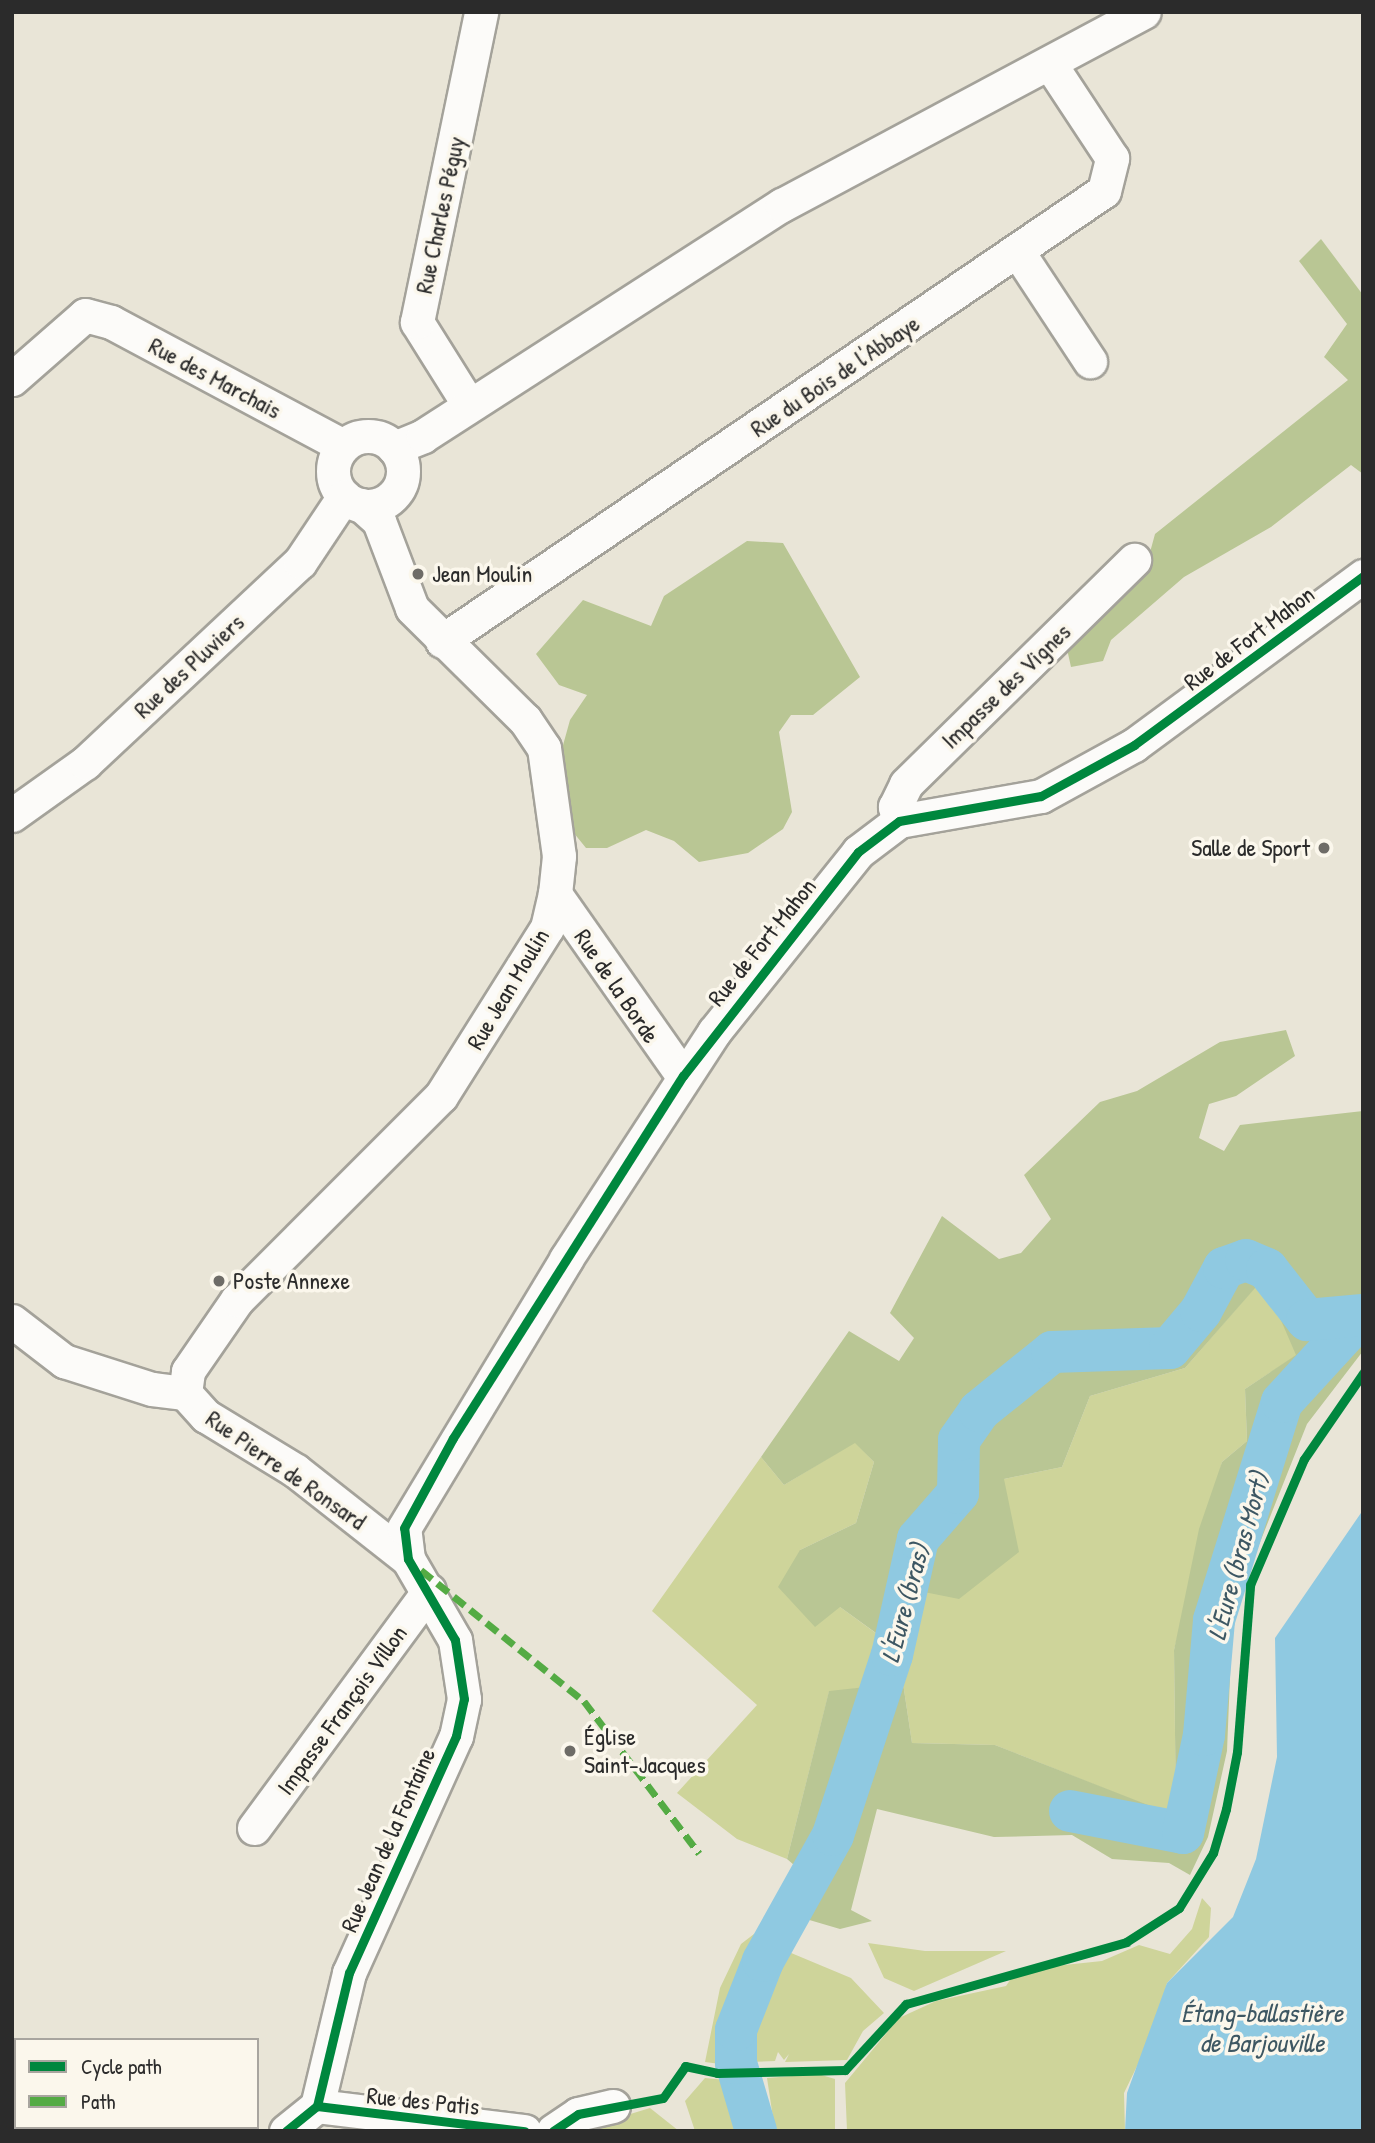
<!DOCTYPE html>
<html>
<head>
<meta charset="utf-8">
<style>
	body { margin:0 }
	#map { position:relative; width:1375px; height:2143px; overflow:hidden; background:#e9e5d7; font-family:"Patrick Hand",sans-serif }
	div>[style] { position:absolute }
	.green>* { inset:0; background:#ced49a }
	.forest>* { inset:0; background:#b9c694 }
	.water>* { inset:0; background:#8fc9e1 }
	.river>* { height:42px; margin:-21px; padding:0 21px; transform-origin:21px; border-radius:21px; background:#8fc9e1 }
	.roads { filter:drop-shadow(2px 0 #a4a29a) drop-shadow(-2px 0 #a4a29a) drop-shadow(0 2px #a4a29a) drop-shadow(0 -2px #a4a29a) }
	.minor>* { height:33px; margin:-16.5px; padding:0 16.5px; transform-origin:16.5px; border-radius:16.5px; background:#fcfbf9 }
	.minor>.ring { margin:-16.5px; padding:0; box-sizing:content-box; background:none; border:33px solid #fcfbf9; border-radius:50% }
	.quiet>* { height:7px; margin-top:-3.5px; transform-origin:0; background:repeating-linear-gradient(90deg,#54ab44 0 14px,transparent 0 21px) }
	.cycleway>* { height:9px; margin:-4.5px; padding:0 4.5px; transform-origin:4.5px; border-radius:4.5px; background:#00873e }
	.dots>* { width:19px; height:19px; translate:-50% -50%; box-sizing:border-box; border:4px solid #fbf7ec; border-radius:50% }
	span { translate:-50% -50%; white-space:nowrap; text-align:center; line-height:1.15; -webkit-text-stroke:7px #fbf7ec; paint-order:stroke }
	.street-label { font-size:24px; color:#2b2b2b }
	.poi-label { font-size:24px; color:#2b2b2b }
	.left { translate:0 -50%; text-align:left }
	.right { translate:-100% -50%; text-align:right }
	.water-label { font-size:26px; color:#3d5763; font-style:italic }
	.frame { position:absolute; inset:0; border:14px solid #2b2b2b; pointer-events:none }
	.legend { position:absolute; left:14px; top:2038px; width:245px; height:91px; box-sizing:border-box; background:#fbf7ec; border:2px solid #a8a59f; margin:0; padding:9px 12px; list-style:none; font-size:21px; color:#2b2b2b }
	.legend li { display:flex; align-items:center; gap:14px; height:35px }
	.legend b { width:35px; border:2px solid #a8a59f }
</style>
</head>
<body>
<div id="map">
	<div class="green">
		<div style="clip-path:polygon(1263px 1278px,1297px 1355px,1245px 1389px,1247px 1441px,1222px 1462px,1174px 1650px,1176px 1817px,995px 1745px,912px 1743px,903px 1683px,919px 1591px,1004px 1479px,1062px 1467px,1090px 1396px,1185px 1368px)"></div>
		<div style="clip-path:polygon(855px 1442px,874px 1462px,856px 1523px,800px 1550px,840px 1607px,877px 1634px,870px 1687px,829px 1692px,787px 1859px,737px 1839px,677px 1793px,757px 1705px,652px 1611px,761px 1457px,784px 1485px)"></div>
		<div style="clip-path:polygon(1202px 1898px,1211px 1908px,1209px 1937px,1167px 1983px,1155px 2029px,1124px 2093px,1125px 2131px,847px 2131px,845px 2083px,899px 2018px,936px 2001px,1006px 1986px,1017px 1970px,1102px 1961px,1139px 1945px,1170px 1954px,1192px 1929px)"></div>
		<div style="clip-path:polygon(754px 1934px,765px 1935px,729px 2005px,723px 2041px,728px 2065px,705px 2062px,720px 1988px,741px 1944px)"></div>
		<div style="clip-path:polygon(868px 1943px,925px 1951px,1006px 1951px,914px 1991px,884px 1978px)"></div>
		<div style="clip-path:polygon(784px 1950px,851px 1978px,884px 2013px,863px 2031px,847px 2060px,785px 2062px,789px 2054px,784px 2060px,778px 2052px,775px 2061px,748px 2062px,748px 2039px)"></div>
		<div style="clip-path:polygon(818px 2074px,835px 2079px,835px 2131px,775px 2131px,767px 2078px)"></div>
		<div style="clip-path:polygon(705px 2078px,726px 2080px,738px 2131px,695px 2131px,685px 2101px)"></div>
		<div style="clip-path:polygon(650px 2108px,679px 2131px,575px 2131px)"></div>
	</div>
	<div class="forest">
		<div style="clip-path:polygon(1321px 239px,1363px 295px,1363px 474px,1351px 465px,1271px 527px,1184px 577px,1111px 640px,1103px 661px,1071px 667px,1065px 640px,1146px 567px,1155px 534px,1348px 380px,1324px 357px,1347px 324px,1299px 261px)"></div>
		<div style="clip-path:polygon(747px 541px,783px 543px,860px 677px,813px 715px,791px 715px,779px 732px,792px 812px,783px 829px,748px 853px,699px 862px,674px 841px,646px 830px,607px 848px,586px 848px,569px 827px,560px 756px,570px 720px,587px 695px,559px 685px,536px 654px,583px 600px,651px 626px,664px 596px)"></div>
		<div style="clip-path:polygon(1286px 1030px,1295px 1056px,1236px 1096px,1209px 1104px,1199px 1138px,1224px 1151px,1240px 1125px,1363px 1111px,1363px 1351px,1307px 1424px,1245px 1580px,1232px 1628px,1227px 1751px,1208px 1837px,1190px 1875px,1169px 1863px,1112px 1859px,1072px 1835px,994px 1837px,877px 1809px,851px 1910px,872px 1921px,840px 1929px,806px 1919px,816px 1884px,787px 1859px,829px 1691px,903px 1683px,912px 1743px,995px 1745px,1176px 1816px,1174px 1650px,1199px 1529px,1222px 1462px,1247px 1441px,1245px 1389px,1296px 1355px,1263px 1279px,1185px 1368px,1090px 1396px,1062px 1467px,1004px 1479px,1019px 1552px,959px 1599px,919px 1591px,911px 1635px,887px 1641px,840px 1607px,815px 1627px,778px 1587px,800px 1550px,856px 1523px,874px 1462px,855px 1443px,784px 1485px,761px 1457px,849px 1331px,899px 1361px,914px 1338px,890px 1313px,942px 1216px,999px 1259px,1021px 1253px,1051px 1219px,1024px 1175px,1100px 1102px,1137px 1091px,1220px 1042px)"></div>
	</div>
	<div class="water">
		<div style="clip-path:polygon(1363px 1510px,1363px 2131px,1125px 2131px,1127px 2093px,1167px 1983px,1233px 1917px,1256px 1859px,1277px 1757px,1275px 1638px)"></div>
	</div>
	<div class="river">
		<div style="left:1070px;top:1811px;width:115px;rotate:11deg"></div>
		<div style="left:1183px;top:1833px;width:100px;rotate:-77.9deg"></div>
		<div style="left:1204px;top:1735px;width:115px;rotate:-85deg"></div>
		<div style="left:1214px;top:1620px;width:228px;rotate:-72.7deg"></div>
		<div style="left:1282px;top:1402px;width:113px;rotate:-47.5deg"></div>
		<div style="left:756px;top:2131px;width:71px;rotate:-106.4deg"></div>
		<div style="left:736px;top:2063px;width:33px;rotate:-90deg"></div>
		<div style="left:736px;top:2030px;width:74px;rotate:-68.6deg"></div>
		<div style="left:763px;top:1961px;width:144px;rotate:-60.9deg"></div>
		<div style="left:833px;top:1835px;width:189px;rotate:-71.9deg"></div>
		<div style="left:892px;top:1655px;width:119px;rotate:-77.4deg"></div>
		<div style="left:918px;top:1539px;width:61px;rotate:-49deg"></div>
		<div style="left:958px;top:1493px;width:53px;rotate:-88.9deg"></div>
		<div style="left:959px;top:1440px;width:35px;rotate:-55deg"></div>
		<div style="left:979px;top:1411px;width:94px;rotate:-38.9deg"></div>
		<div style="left:1052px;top:1352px;width:118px;rotate:-1.9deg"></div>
		<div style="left:1170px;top:1348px;width:48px;rotate:-50deg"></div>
		<div style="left:1201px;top:1311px;width:49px;rotate:-61.9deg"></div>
		<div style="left:1224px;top:1268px;width:23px;rotate:-20deg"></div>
		<div style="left:1246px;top:1260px;width:23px;rotate:23deg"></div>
		<div style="left:1267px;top:1269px;width:65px;rotate:51.9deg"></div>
		<div style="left:1307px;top:1320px;width:56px;rotate:-5.1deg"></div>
	</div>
	<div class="roads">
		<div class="minor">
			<div style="left:1018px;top:252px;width:131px;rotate:56.6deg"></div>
			<div style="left:12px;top:379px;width:97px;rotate:-41.2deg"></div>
			<div style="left:85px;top:315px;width:27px;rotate:15deg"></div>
			<div style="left:111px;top:322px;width:263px;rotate:28.1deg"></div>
			<div style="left:469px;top:405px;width:98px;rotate:-122.1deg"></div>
			<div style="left:417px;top:322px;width:317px;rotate:-78.3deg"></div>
			<div class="ring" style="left:333px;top:436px;width:37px;height:37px"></div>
			<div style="left:394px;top:448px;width:31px;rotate:-22deg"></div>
			<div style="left:423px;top:436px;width:427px;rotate:-32.8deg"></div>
			<div style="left:782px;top:205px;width:410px;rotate:-28.1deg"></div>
			<div style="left:442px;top:641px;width:800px;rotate:-34.21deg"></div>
			<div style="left:1104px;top:191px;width:34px;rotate:-76deg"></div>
			<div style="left:1112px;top:158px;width:113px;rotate:-123.4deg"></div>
			<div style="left:12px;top:815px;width:90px;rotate:-35.5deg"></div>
			<div style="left:85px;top:763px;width:294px;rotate:-43.1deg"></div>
			<div style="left:300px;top:562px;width:79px;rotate:-56.3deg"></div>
			<div style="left:899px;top:821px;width:15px;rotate:-106deg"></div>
			<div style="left:895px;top:807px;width:25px;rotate:-64deg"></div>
			<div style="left:906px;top:784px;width:320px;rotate:-44.5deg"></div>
			<div style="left:555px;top:894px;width:223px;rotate:54.9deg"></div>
			<div style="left:12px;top:1321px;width:66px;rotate:37.6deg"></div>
			<div style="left:64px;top:1361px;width:92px;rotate:17.7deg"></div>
			<div style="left:152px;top:1389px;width:33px;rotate:7deg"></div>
			<div style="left:185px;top:1393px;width:31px;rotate:48deg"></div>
			<div style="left:206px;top:1416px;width:105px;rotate:31.4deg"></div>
			<div style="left:296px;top:1471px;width:142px;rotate:38.2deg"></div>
			<div style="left:408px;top:1559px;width:94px;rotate:59.9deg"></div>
			<div style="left:455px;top:1640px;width:60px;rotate:81.3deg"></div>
			<div style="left:464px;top:1699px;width:38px;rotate:102deg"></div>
			<div style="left:456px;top:1736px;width:260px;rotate:114.3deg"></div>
			<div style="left:349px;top:1973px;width:137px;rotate:103.5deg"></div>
			<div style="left:317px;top:2106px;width:40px;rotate:141deg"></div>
			<div style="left:185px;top:1393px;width:22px;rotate:-82deg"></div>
			<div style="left:188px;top:1371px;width:86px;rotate:-55.4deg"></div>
			<div style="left:237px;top:1300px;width:288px;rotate:-45deg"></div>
			<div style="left:441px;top:1096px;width:199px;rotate:-57.8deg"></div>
			<div style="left:547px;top:928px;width:35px;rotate:-77deg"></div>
			<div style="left:555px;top:894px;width:38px;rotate:-84deg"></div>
			<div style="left:559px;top:856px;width:109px;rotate:-97.9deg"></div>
			<div style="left:544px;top:748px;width:34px;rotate:-124deg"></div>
			<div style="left:525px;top:720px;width:159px;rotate:-135.3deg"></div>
			<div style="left:412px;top:608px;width:93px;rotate:-110.8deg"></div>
			<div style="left:379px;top:521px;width:24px;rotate:-138deg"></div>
			<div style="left:408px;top:1559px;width:31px;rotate:-97deg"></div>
			<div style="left:404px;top:1528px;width:314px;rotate:-58.9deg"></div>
			<div style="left:566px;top:1259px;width:271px;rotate:-56.9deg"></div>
			<div style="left:714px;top:1032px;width:231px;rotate:-51.3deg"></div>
			<div style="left:858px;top:852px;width:51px;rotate:-37.1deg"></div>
			<div style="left:899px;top:821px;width:144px;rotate:-10deg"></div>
			<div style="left:1041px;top:796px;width:106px;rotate:-28.7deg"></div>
			<div style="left:1134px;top:745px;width:285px;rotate:-36.4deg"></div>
			<div style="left:254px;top:1828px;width:295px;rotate:-53.6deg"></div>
			<div style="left:12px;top:2105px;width:5px;rotate:37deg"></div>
			<div style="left:317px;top:2106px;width:209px;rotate:6.9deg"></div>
			<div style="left:42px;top:2127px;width:6px;rotate:39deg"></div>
			<div style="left:553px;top:2131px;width:30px;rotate:-34deg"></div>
			<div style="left:578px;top:2114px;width:36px;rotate:-13deg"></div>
		</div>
	</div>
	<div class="quiet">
		<div style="left:421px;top:1570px;width:209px;rotate:38.8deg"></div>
		<div style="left:584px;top:1701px;width:191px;rotate:52.9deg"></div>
	</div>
	<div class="cycleway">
		<div style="left:317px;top:2106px;width:209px;rotate:6.9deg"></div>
		<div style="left:286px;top:2131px;width:40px;rotate:-39deg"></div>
		<div style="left:317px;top:2106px;width:137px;rotate:-76.5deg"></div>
		<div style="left:349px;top:1973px;width:260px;rotate:-65.7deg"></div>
		<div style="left:456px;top:1736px;width:38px;rotate:-78deg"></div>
		<div style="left:464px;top:1699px;width:60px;rotate:-98.7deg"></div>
		<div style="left:455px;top:1640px;width:94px;rotate:-120.1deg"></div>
		<div style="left:408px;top:1559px;width:31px;rotate:-97deg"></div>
		<div style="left:404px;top:1528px;width:102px;rotate:-61.4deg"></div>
		<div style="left:453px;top:1438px;width:429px;rotate:-57.6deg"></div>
		<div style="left:683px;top:1076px;width:284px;rotate:-52deg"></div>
		<div style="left:858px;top:852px;width:51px;rotate:-37.1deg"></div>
		<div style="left:899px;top:821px;width:144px;rotate:-10deg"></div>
		<div style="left:1041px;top:796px;width:106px;rotate:-28.7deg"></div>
		<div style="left:1134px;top:745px;width:285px;rotate:-36.4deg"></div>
		<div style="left:553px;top:2131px;width:30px;rotate:-34deg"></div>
		<div style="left:578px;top:2114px;width:86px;rotate:-10.7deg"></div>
		<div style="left:663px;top:2098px;width:39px;rotate:-55deg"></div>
		<div style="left:685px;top:2066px;width:33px;rotate:12deg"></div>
		<div style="left:717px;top:2073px;width:128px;rotate:-1.3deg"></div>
		<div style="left:845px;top:2070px;width:90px;rotate:-47.3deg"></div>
		<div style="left:906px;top:2004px;width:229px;rotate:-15.7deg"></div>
		<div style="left:1126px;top:1942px;width:63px;rotate:-32.7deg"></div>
		<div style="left:1179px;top:1908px;width:65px;rotate:-58.3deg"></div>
		<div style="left:1213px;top:1853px;width:46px;rotate:-73.5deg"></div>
		<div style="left:1226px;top:1809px;width:58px;rotate:-79.1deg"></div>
		<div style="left:1237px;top:1752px;width:168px;rotate:-85.5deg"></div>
		<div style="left:1250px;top:1585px;width:137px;rotate:-66.8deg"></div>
		<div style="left:1304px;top:1459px;width:104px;rotate:-55.5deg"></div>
	</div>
	<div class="dots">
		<div style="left:418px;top:574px;background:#6e6c67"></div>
		<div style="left:1324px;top:848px;background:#6e6c67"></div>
		<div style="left:219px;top:1281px;background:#6e6c67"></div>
		<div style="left:570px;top:1751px;background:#6e6c67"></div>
	</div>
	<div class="street-label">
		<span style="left:440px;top:215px;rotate:-78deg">Rue Charles Péguy</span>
		<span style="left:835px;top:376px;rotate:-34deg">Rue du Bois de l'Abbaye</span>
		<span style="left:215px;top:378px;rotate:28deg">Rue des Marchais</span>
		<span style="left:1249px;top:638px;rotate:-37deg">Rue de Fort Mahon</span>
		<span style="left:189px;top:666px;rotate:-43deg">Rue des Pluviers</span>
		<span style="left:1006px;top:686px;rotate:-44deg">Impasse des Vignes</span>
		<span style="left:762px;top:942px;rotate:-51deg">Rue de Fort Mahon</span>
		<span style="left:617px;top:986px;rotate:56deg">Rue de la Borde</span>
		<span style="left:508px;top:989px;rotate:-59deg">Rue Jean Moulin</span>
		<span style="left:286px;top:1470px;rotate:35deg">Rue Pierre de Ronsard</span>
		<span style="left:342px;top:1710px;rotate:-54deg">Impasse François Villon</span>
		<span style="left:388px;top:1840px;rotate:-66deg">Rue Jean de la Fontaine</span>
		<span style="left:423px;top:2101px;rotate:6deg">Rue des Patis</span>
	</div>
	<div class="poi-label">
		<span class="left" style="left:432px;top:574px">Jean Moulin</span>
		<span class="right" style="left:1310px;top:848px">Salle de Sport</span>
		<span class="left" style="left:233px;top:1281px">Poste Annexe</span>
		<span class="left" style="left:584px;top:1751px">Église<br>Saint-Jacques</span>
	</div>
	<div class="water-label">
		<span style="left:1238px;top:1556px;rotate:-75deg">L'Eure (bras Mort)</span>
		<span style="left:905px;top:1603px;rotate:-75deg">L'Eure (bras)</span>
		<span style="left:1262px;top:2028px">Étang-ballastière<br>de Barjouville</span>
	</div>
	<div class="frame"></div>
	<ul class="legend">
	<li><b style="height:9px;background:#00873e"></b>Cycle path</li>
	<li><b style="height:9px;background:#54ab44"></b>Path</li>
	</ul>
</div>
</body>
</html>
